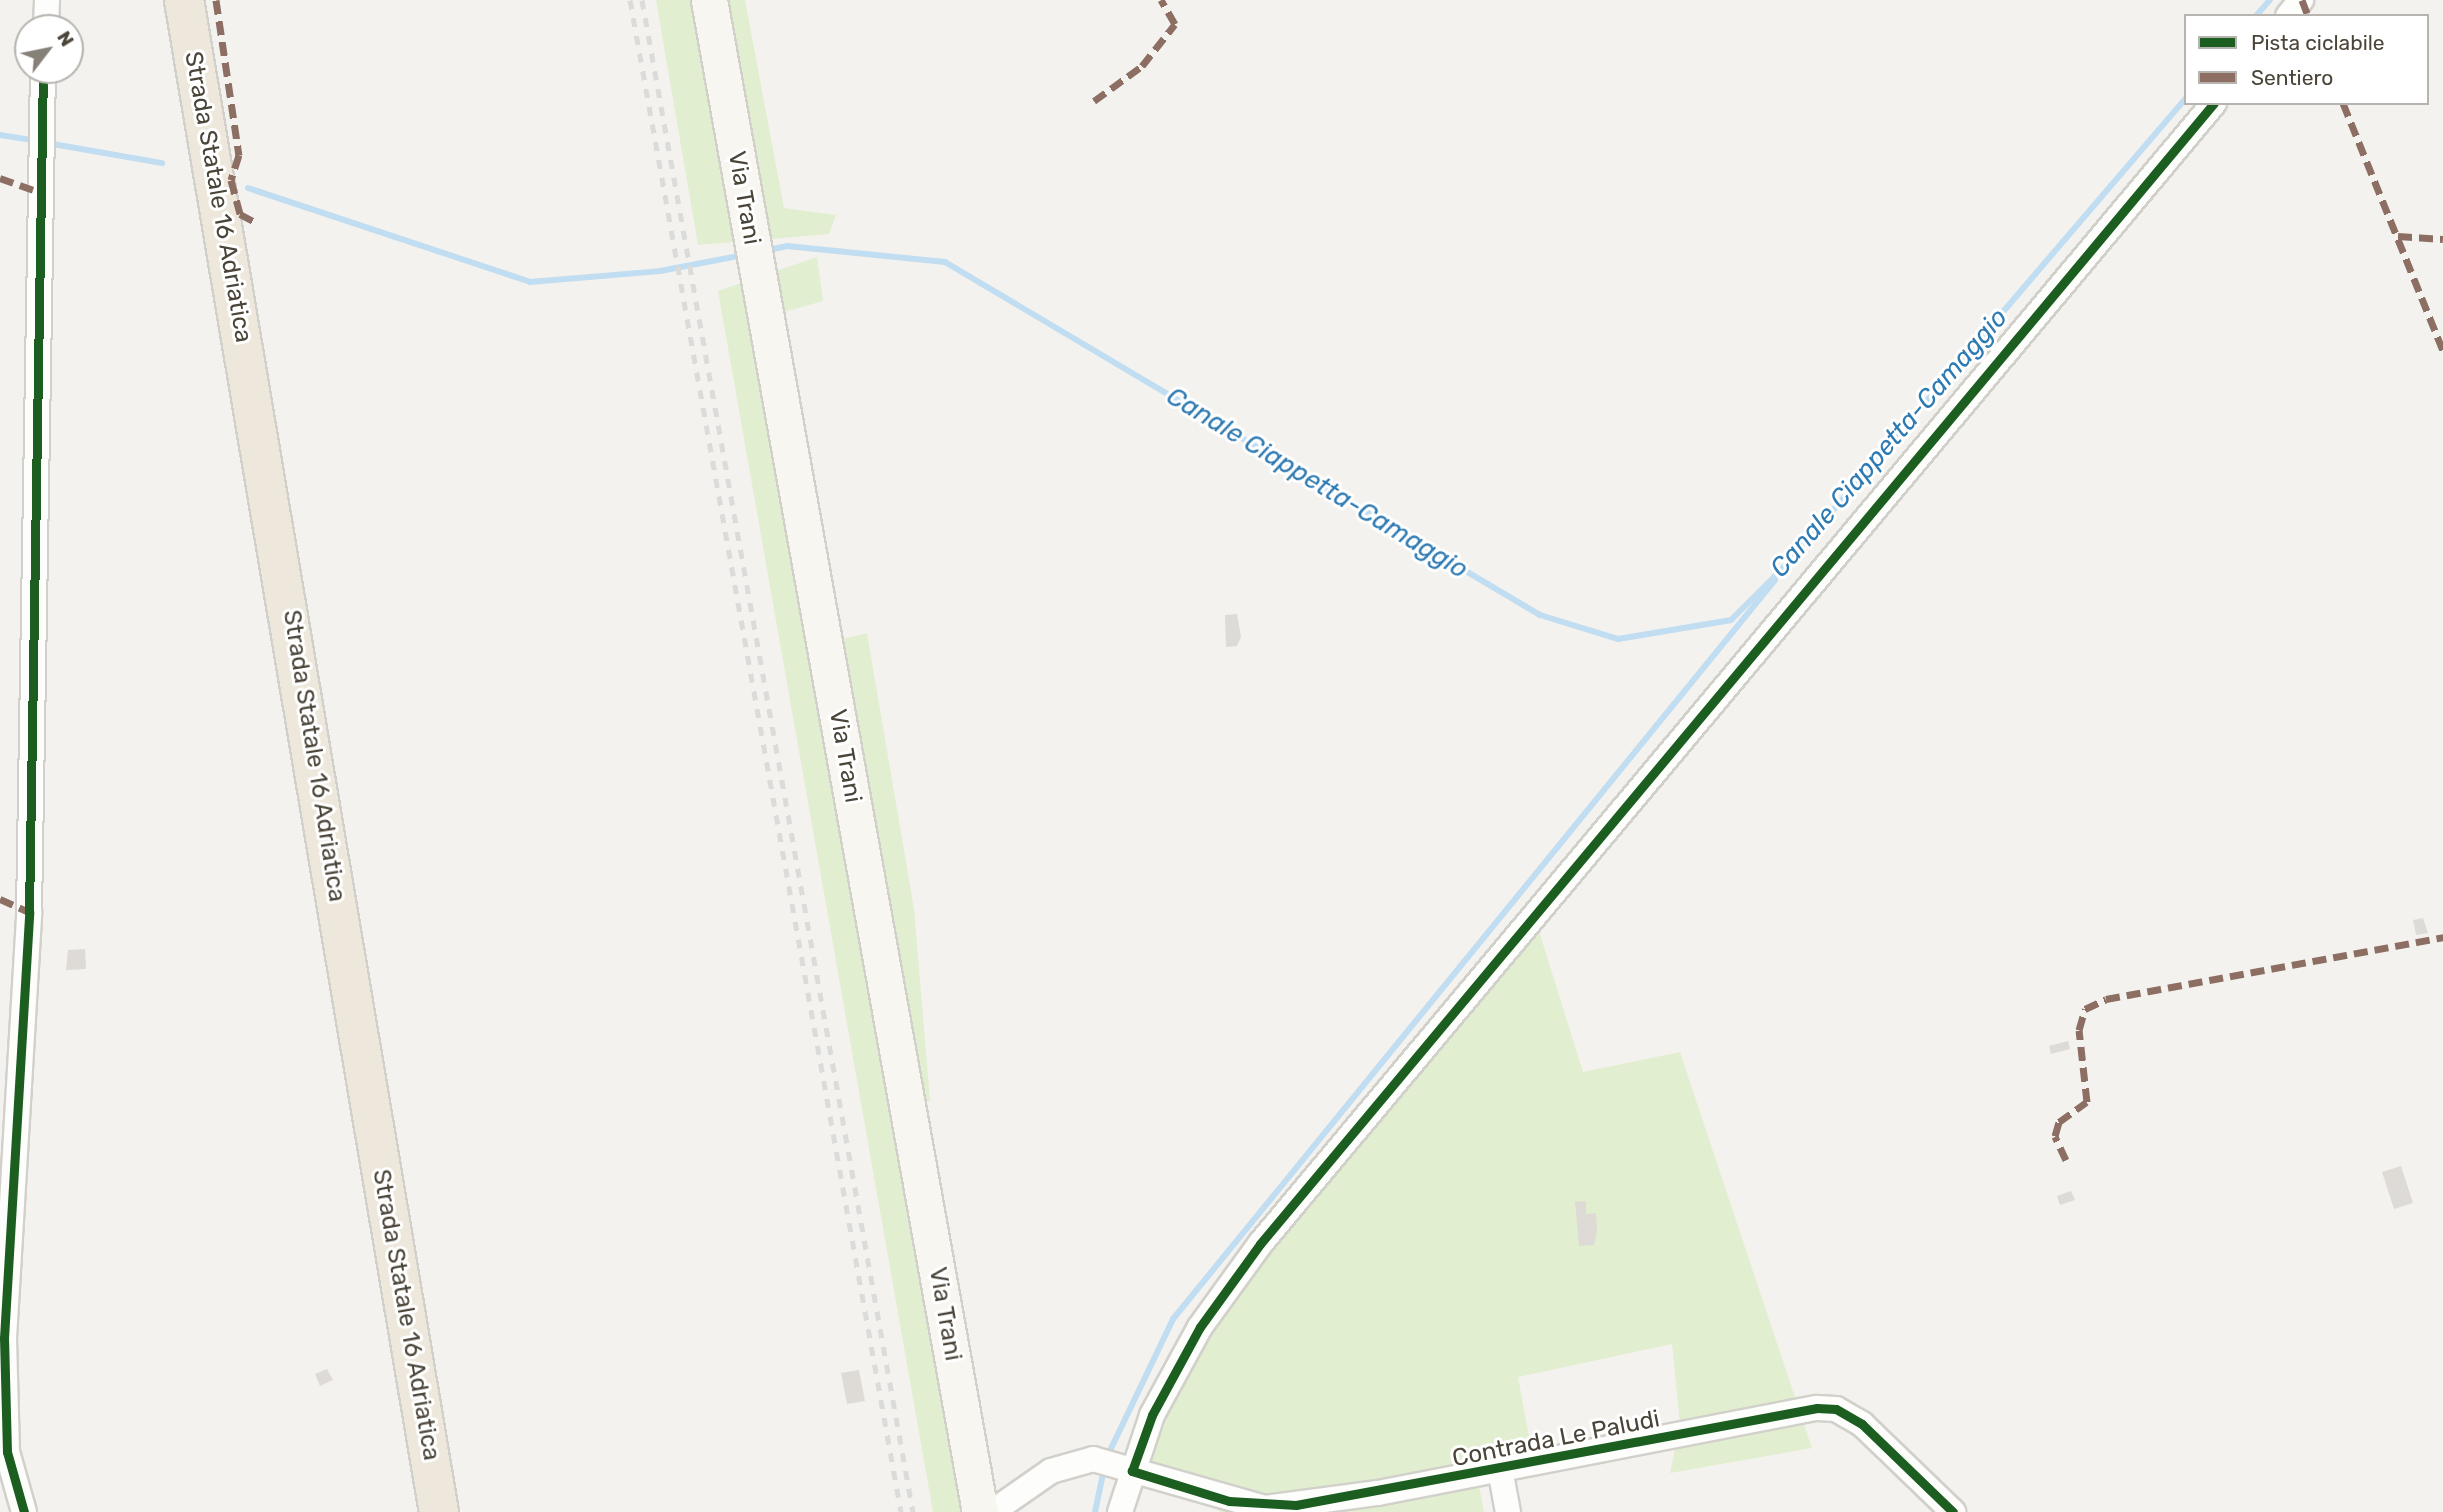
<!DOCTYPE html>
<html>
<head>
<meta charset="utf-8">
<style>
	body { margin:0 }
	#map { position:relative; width:2443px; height:1512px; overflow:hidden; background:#f4f2ee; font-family:Rubik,sans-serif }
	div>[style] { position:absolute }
	.green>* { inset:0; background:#e1eecf }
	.stream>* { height:6px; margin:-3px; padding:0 3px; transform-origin:3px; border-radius:3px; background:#c0ddf1 }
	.building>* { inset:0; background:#dedbd6 }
	.roads { filter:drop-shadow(2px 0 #d2d0cb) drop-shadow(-2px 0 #d2d0cb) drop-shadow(0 2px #d2d0cb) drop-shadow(0 -2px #d2d0cb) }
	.street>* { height:24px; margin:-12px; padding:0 12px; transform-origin:12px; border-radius:12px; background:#fdfdfc }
	.secondary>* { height:35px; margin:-17.5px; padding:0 17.5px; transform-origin:17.5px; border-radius:17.5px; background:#f7f6f1 }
	.highway>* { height:38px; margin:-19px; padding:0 19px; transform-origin:19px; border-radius:19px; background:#ede8db }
	.rail>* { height:5px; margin-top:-2.5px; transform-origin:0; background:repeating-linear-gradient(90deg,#dbdbda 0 9px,transparent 0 18px) }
	.quiet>* { height:7px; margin-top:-3.5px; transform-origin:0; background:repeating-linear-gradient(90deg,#8d6e63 0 14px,transparent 0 21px) }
	.cycleway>* { height:9px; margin:-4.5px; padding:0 4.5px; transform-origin:4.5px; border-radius:4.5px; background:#1b5e20 }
	span { translate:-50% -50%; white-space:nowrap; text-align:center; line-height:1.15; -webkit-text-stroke:6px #fff; paint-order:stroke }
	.street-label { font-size:24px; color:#4b4439 }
	.water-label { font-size:26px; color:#2e7ab2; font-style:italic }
	.legend { position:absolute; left:2184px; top:14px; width:245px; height:91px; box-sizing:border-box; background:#fff; border:2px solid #b7b4b0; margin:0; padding:9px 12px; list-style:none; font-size:21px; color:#4b4439 }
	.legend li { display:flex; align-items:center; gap:14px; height:35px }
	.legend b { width:35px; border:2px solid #b7b4b0 }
	.north { position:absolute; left:14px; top:14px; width:70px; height:70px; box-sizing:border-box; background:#fff; border:2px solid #b7b4b0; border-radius:50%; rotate:58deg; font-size:19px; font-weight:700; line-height:28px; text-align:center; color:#4b4439 }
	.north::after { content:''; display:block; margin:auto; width:24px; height:32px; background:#868178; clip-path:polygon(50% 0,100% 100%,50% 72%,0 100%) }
</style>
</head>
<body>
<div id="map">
	<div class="green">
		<div style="clip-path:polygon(656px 0,745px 0,784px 208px,836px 215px,829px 234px,698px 245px)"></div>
		<div style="clip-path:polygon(817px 257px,823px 301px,753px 321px,816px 646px,867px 633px,914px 909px,930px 1101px,893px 1106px,968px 1512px,933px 1512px,718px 291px)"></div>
		<div style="clip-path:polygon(1538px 928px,1583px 1072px,1680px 1052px,1812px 1448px,1670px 1473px,1680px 1424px,1672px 1344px,1518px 1377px,1532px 1453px,1475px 1465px,1484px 1512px,1221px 1512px,1149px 1462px,1183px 1380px,1268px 1251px)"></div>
	</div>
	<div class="stream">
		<div style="left:2256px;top:16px;width:21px;rotate:-49deg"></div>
		<div style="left:0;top:135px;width:36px;rotate:9deg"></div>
		<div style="left:47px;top:143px;width:117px;rotate:9.9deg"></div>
		<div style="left:248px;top:188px;width:297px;rotate:18.4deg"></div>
		<div style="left:530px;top:282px;width:130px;rotate:-4.8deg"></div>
		<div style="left:660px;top:271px;width:86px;rotate:-10.8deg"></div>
		<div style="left:764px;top:251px;width:24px;rotate:-12deg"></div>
		<div style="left:787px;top:246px;width:159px;rotate:5.8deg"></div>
		<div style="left:945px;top:262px;width:692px;rotate:30.68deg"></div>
		<div style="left:1540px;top:615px;width:82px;rotate:17.1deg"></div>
		<div style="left:1618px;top:639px;width:115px;rotate:-9.5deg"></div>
		<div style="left:1731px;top:620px;width:79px;rotate:-45deg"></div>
		<div style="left:1787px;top:564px;width:613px;rotate:-49.43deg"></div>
		<div style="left:1106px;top:1459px;width:155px;rotate:-64.4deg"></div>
		<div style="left:1173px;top:1319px;width:953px;rotate:-50.83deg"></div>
		<div style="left:1095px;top:1512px;width:44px;rotate:-78.2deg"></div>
	</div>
	<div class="building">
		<div style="clip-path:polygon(1237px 614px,1241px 637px,1237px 646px,1226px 647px,1225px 615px)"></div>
		<div style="clip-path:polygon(2423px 918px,2428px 933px,2416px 935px,2413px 920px)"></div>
		<div style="clip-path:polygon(85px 949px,86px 969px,66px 970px,68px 950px)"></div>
		<div style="clip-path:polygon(2068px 1041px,2070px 1049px,2051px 1054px,2049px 1046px)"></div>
		<div style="clip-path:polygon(2401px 1166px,2413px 1203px,2394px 1209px,2382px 1172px)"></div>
		<div style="clip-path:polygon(2071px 1191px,2075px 1200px,2060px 1205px,2057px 1196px)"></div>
		<div style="clip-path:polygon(1586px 1201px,1586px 1214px,1596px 1213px,1597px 1232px,1594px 1245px,1579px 1246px,1575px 1202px)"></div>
		<div style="clip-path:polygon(327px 1369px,333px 1380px,320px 1386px,315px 1374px)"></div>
		<div style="clip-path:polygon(859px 1370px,865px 1401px,847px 1404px,841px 1373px)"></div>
	</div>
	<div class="roads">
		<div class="street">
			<div style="left:2288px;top:16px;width:21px;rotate:-51deg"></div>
			<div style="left:46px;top:28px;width:28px;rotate:-88deg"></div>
			<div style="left:1500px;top:1469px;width:44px;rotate:79.5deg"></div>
			<div style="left:24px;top:1512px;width:62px;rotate:-105.8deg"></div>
			<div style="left:7px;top:1452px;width:114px;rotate:-91.5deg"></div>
			<div style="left:4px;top:1338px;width:427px;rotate:-86.6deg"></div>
			<div style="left:29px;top:912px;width:842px;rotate:-89.05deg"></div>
			<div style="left:992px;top:1512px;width:72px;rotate:-34.8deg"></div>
			<div style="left:1051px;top:1471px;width:44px;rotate:-15.9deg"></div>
			<div style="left:1093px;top:1459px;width:179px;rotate:15.9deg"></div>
			<div style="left:1265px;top:1508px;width:114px;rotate:-7.6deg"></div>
			<div style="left:1378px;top:1493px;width:447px;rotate:-11deg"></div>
			<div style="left:1817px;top:1408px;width:19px;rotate:3deg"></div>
			<div style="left:1836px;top:1409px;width:30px;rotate:30deg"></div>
			<div style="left:1862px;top:1424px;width:127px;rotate:44deg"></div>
			<div style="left:1120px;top:1512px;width:102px;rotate:-71.7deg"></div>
			<div style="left:1152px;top:1415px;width:100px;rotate:-61.4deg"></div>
			<div style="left:1200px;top:1327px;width:102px;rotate:-54.1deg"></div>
			<div style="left:1260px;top:1244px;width:1487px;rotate:-50.1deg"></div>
		</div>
		<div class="secondary">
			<div style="left:709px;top:0;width:1536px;rotate:79.84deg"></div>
		</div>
		<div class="highway">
			<div style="left:184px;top:0;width:1533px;rotate:80.43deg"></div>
		</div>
	</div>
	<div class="rail">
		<div style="left:630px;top:0;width:1536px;rotate:79.84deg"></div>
		<div style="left:642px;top:0;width:1536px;rotate:79.84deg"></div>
	</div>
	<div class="quiet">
		<div style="left:216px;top:0;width:157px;rotate:81.6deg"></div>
		<div style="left:239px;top:155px;width:26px;rotate:108deg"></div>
		<div style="left:231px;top:180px;width:35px;rotate:75deg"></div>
		<div style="left:240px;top:214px;width:17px;rotate:28deg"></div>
		<div style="left:2302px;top:0;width:17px;rotate:69deg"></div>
		<div style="left:1094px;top:101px;width:59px;rotate:-36.1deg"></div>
		<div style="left:1142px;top:66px;width:53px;rotate:-51.8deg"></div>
		<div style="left:1175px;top:24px;width:28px;rotate:-120deg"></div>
		<div style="left:2343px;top:103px;width:267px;rotate:68deg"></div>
		<div style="left:0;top:178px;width:41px;rotate:19.7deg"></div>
		<div style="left:2398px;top:236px;width:45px;rotate:3.8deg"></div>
		<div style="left:0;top:899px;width:32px;rotate:24deg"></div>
		<div style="left:2066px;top:1160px;width:26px;rotate:-115deg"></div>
		<div style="left:2055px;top:1136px;width:15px;rotate:-74deg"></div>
		<div style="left:2059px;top:1122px;width:34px;rotate:-36deg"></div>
		<div style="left:2087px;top:1102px;width:72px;rotate:-96.3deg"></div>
		<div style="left:2079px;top:1030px;width:22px;rotate:-74deg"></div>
		<div style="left:2085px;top:1009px;width:23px;rotate:-25deg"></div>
		<div style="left:2106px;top:999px;width:343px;rotate:-10.4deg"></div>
	</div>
	<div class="cycleway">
		<div style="left:24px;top:1512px;width:62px;rotate:-105.8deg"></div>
		<div style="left:7px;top:1452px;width:114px;rotate:-91.5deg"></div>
		<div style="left:4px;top:1338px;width:427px;rotate:-86.6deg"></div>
		<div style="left:29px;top:912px;width:842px;rotate:-89.05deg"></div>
		<div style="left:1953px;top:1512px;width:127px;rotate:-136deg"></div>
		<div style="left:1862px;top:1424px;width:30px;rotate:-150deg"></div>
		<div style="left:1836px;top:1409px;width:19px;rotate:-177deg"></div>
		<div style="left:1817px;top:1408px;width:530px;rotate:169.45deg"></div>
		<div style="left:1296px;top:1505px;width:67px;rotate:-176.6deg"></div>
		<div style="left:1229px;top:1501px;width:102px;rotate:-162.8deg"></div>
		<div style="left:1132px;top:1471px;width:59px;rotate:-70.3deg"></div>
		<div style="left:1152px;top:1415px;width:100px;rotate:-61.4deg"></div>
		<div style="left:1200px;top:1327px;width:102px;rotate:-54.1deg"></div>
		<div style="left:1260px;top:1244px;width:1487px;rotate:-50.1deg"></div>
	</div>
	<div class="street-label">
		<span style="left:218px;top:197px;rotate:80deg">Strada Statale 16 Adriatica</span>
		<span style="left:744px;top:198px;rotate:80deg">Via Trani</span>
		<span style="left:314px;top:756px;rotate:81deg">Strada Statale 16 Adriatica</span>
		<span style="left:845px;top:756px;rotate:80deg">Via Trani</span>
		<span style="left:945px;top:1314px;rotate:80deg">Via Trani</span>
		<span style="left:406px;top:1315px;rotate:80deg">Strada Statale 16 Adriatica</span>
		<span style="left:1556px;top:1439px;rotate:-11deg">Contrada Le Paludi</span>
	</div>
	<div class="water-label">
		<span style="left:1889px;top:443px;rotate:-49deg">Canale Ciappetta-Camaggio</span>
		<span style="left:1317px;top:483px;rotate:31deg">Canale Ciappetta-Camaggio</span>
	</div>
	<ul class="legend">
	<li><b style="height:9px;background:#1b5e20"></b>Pista ciclabile</li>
	<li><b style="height:9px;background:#8d6e63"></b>Sentiero</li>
	</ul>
	<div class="north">N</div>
</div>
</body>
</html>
